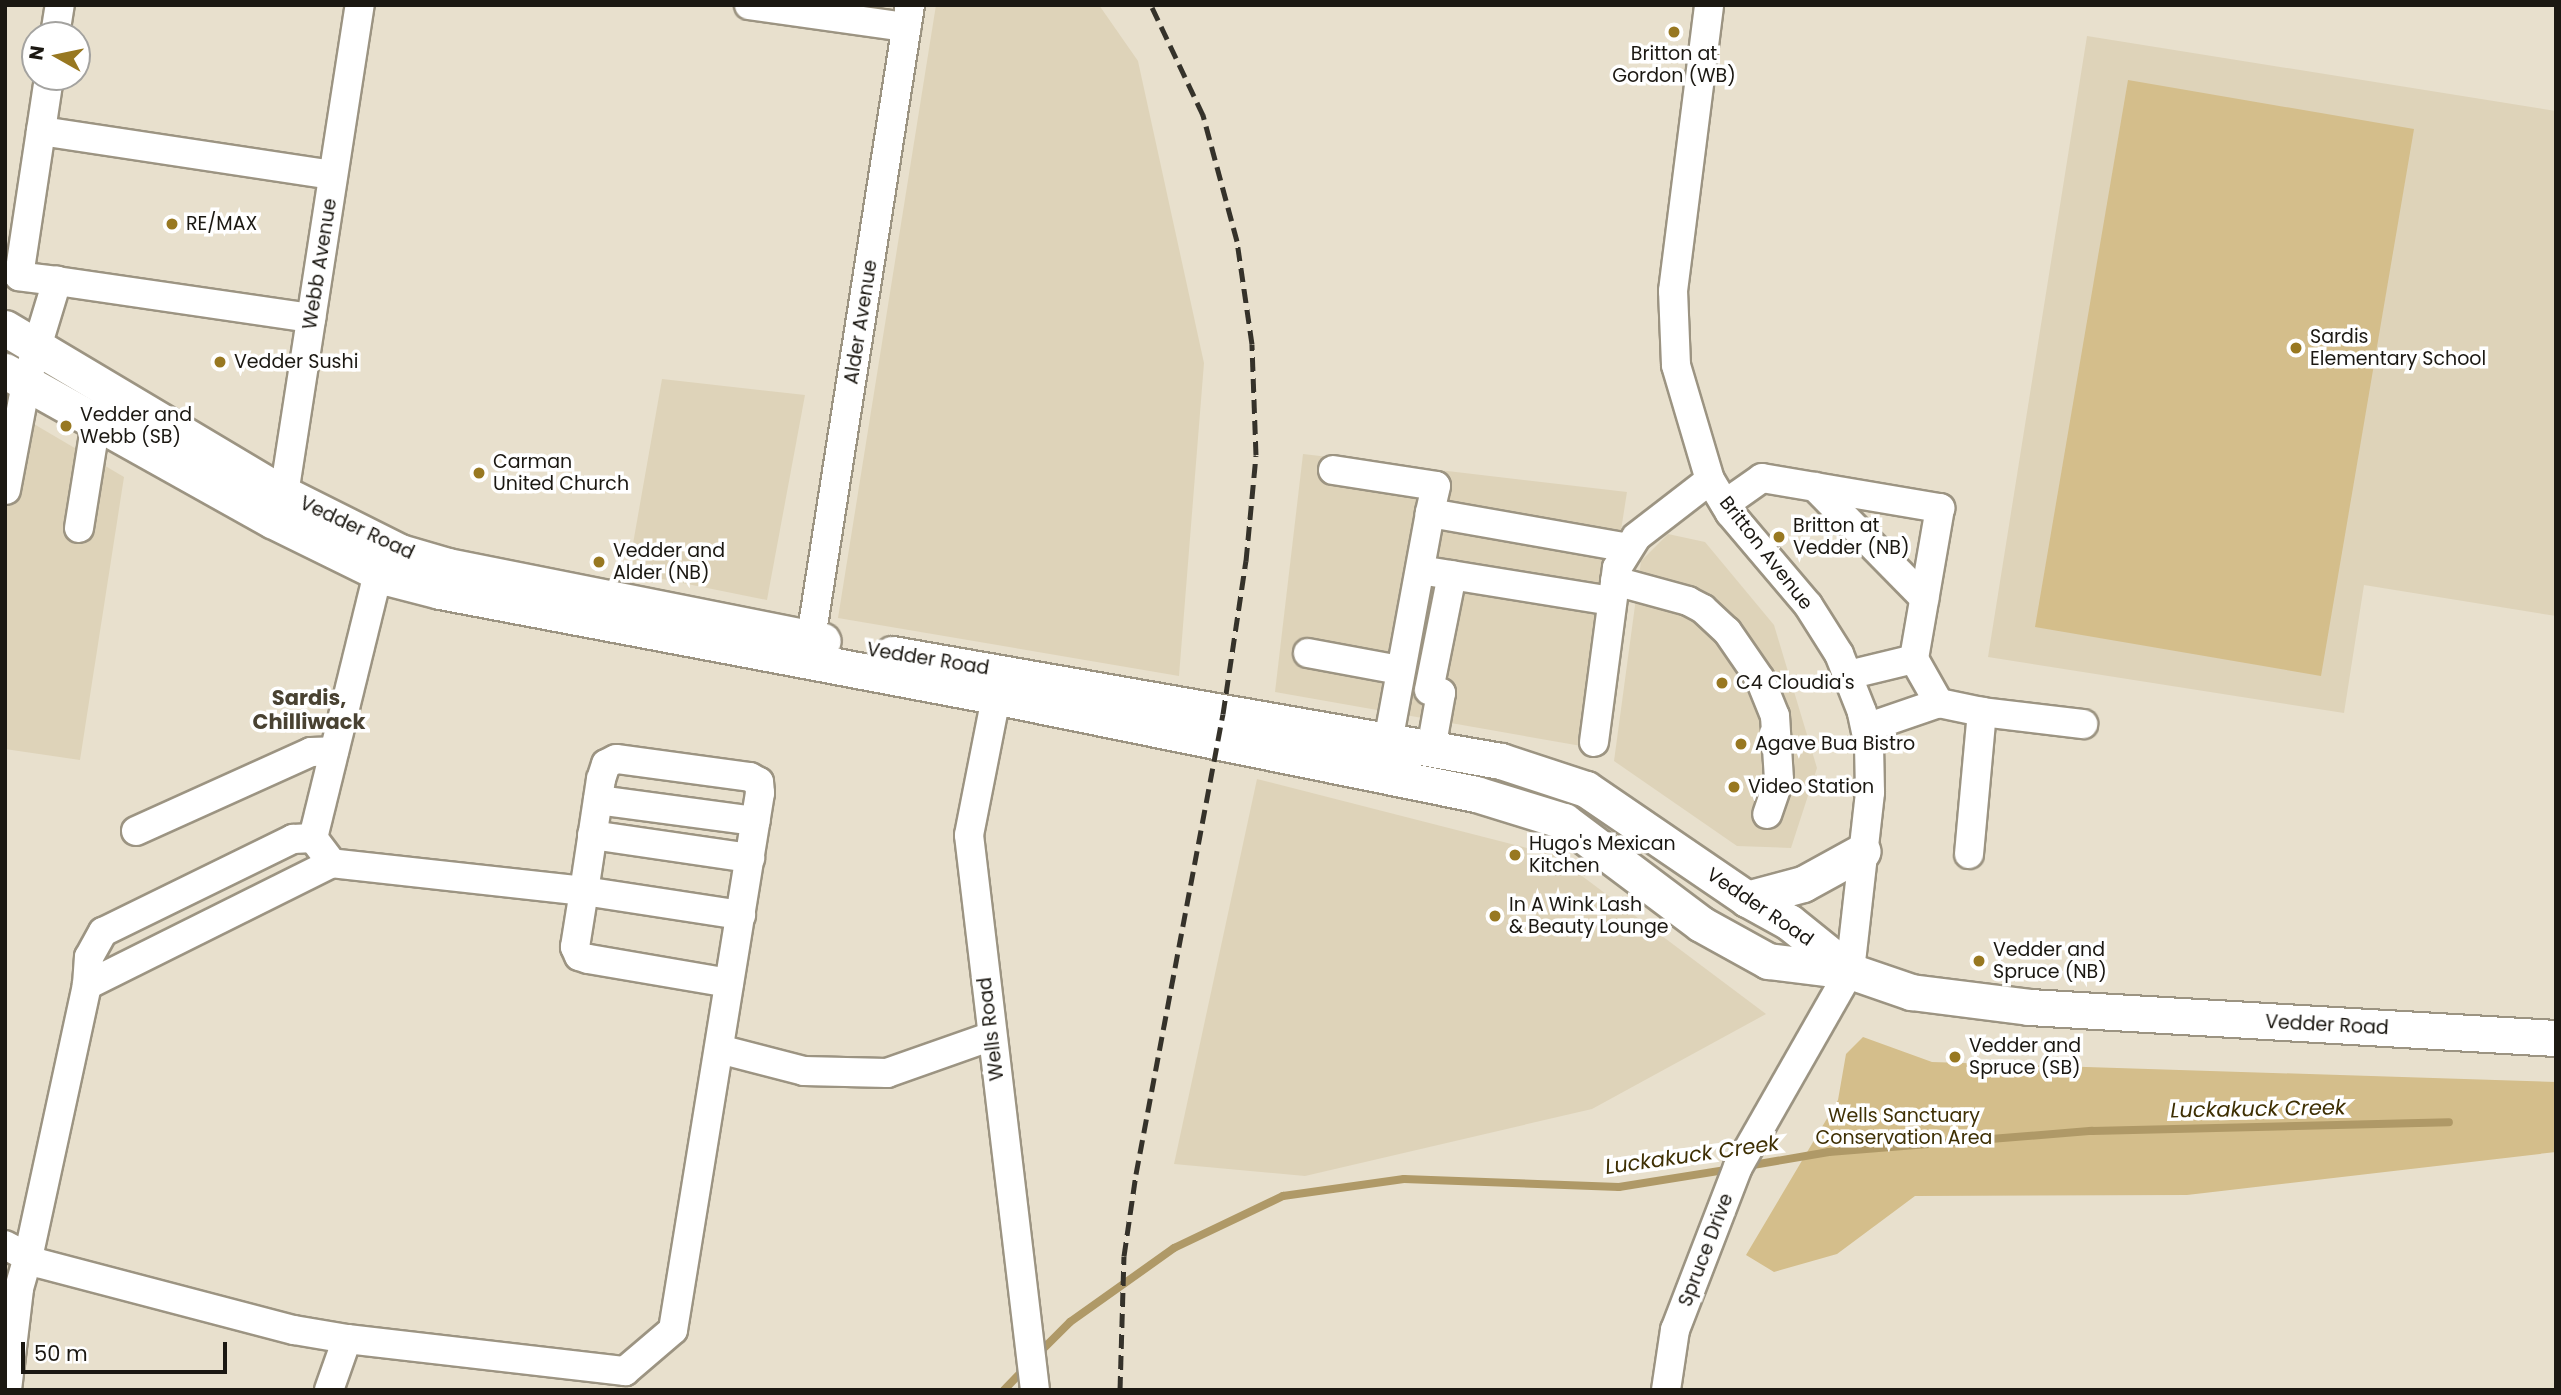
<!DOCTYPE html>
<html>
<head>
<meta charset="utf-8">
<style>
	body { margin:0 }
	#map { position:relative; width:2561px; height:1395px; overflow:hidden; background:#e8e0cd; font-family:Poppins,sans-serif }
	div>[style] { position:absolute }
	.built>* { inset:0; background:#ded3b9 }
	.green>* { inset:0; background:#d4be8b }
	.stream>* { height:8px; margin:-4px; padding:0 4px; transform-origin:4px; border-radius:4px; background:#af9967 }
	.roads { filter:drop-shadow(2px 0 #9c9482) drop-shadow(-2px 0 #9c9482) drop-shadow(0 2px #9c9482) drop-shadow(0 -2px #9c9482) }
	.minor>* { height:28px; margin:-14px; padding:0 14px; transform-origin:14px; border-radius:14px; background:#fff }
	.major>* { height:35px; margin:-17.5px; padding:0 17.5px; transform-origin:17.5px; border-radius:17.5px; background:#fff }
	.rail>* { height:5px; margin-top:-2.5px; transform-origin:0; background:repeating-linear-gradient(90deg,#35322a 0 14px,transparent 0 21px) }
	.dots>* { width:19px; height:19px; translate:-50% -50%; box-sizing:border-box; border:4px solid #fff; border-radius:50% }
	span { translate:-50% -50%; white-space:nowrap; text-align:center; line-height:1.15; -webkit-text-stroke:7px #fff; paint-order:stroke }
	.poi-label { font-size:19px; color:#1b1812 }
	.left { translate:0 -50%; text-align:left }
	.street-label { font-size:19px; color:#1b1812 }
	.park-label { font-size:19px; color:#3f3004 }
	.neighbourhood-label { font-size:21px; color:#494232; font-weight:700 }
	.water-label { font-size:21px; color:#3e2f03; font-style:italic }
	.frame { position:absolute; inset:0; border:7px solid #1b1812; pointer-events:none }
	.north { position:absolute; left:21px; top:21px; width:70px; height:70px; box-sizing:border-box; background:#fff; border:2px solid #a4a3a0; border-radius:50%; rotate:279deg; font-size:19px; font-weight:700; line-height:28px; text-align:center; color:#1b1812 }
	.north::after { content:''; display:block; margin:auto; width:24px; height:32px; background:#987821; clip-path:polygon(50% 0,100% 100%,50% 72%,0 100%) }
	.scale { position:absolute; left:21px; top:1342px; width:206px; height:32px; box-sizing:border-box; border:4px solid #1b1812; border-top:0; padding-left:9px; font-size:21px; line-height:24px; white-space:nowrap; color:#1b1812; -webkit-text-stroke:5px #fff; paint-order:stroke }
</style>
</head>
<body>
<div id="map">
	<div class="built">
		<div style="clip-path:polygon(936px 5px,1099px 5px,1138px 61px,1204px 363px,1179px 676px,838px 618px)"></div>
		<div style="clip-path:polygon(2087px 36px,2556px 111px,2556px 616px,2364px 585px,2344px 713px,1988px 657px)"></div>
		<div style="clip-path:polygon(662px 379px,805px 395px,767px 600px,628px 572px)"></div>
		<div style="clip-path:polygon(5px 407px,124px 477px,80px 760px,5px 749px)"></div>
		<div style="clip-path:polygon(1303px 454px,1627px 492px,1587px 747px,1275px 692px)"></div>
		<div style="clip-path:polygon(1668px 534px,1705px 542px,1774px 625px,1817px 768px,1791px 848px,1737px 846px,1614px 761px,1641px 561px)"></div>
		<div style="clip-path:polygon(1257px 779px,1554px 855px,1766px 1014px,1592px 1109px,1305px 1176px,1174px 1164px)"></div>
	</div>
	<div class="green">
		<div style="clip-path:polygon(2128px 80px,2414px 129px,2321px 676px,2035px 627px)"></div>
		<div style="clip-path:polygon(1863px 1037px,1932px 1062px,2556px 1082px,2556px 1152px,2187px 1195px,1915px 1196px,1837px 1254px,1774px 1272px,1746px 1255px,1838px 1100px,1846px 1054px)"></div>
	</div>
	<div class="stream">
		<div style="left:1747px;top:1166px;width:83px;rotate:-9.7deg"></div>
		<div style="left:1829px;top:1152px;width:264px;rotate:-4.6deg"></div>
		<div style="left:2092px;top:1131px;width:357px;rotate:-1.4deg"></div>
		<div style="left:1036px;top:1356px;width:48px;rotate:-45deg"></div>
		<div style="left:1070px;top:1322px;width:128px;rotate:-35.4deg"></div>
		<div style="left:1174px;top:1248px;width:121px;rotate:-25.5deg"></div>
		<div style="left:1283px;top:1196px;width:122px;rotate:-8deg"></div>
		<div style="left:1404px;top:1179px;width:215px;rotate:2.1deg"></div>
		<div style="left:1619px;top:1187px;width:113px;rotate:-9.1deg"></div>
		<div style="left:1004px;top:1390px;width:30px;rotate:-46deg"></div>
	</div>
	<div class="roads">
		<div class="minor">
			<div style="left:749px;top:5px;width:159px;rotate:8deg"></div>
			<div style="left:55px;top:35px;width:30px;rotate:-81deg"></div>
			<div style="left:41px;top:131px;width:295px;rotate:8.6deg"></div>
			<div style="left:57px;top:281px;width:257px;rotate:8.3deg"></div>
			<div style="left:1333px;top:470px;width:104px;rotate:8.8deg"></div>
			<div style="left:1436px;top:486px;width:28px;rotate:103deg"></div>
			<div style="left:1815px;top:487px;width:156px;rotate:45.5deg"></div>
			<div style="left:6px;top:490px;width:109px;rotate:-79.4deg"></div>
			<div style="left:26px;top:383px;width:107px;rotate:-73.1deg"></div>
			<div style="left:57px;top:281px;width:38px;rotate:-173deg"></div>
			<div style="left:19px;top:276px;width:201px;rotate:-81.4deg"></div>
			<div style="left:1725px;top:504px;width:45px;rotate:-35.1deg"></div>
			<div style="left:1762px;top:478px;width:181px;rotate:9.6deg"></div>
			<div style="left:1940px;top:508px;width:153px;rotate:99.8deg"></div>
			<div style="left:1914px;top:659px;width:51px;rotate:60.4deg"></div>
			<div style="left:276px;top:511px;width:19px;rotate:-65deg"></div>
			<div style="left:284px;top:494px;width:495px;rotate:-81.2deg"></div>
			<div style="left:79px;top:528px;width:107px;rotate:-80.9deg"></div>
			<div style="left:1420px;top:570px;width:194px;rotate:9.2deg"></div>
			<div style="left:1615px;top:581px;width:76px;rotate:15.3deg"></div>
			<div style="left:1688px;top:601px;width:17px;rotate:28deg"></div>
			<div style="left:1703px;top:609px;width:33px;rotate:43deg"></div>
			<div style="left:1727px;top:631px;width:58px;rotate:55.5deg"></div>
			<div style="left:1760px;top:679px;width:40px;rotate:68deg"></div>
			<div style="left:1775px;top:716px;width:64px;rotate:86.4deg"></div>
			<div style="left:1779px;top:780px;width:36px;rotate:109deg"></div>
			<div style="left:811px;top:638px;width:641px;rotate:-81.11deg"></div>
			<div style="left:1308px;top:653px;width:94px;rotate:10.5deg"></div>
			<div style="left:1848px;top:675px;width:68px;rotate:-13.6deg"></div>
			<div style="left:1000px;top:677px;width:161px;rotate:101.1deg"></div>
			<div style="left:969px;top:835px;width:559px;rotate:83.22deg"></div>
			<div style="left:1866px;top:728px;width:77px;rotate:-18.9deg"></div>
			<div style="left:1939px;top:703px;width:44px;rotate:11.8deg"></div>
			<div style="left:1388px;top:742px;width:233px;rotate:-79.6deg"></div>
			<div style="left:1430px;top:513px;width:201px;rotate:10deg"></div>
			<div style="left:1594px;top:742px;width:176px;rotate:-82.5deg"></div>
			<div style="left:1617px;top:568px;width:36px;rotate:-58deg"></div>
			<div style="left:1636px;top:537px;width:93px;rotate:-37.6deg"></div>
			<div style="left:1431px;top:749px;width:57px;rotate:-79.9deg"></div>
			<div style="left:1441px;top:693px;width:12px;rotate:-166deg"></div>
			<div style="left:1429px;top:690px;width:117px;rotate:-78.7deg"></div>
			<div style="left:598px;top:800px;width:159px;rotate:7.6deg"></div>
			<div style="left:136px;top:831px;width:192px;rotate:-24.3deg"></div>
			<div style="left:311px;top:752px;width:23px;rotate:-2deg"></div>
			<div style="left:592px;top:835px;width:160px;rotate:8.3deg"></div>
			<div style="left:313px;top:838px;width:294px;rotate:-76.2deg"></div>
			<div style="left:1969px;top:854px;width:143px;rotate:-84.8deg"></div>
			<div style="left:1982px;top:712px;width:102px;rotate:6.8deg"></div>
			<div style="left:729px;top:983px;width:143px;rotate:-170.3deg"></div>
			<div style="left:588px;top:959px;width:9px;rotate:-162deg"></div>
			<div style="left:579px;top:956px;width:10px;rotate:-114deg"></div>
			<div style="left:575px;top:947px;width:57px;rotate:-80.9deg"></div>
			<div style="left:584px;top:891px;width:159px;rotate:8.7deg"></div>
			<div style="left:87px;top:985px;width:28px;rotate:-86deg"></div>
			<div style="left:89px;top:957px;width:29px;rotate:-61deg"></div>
			<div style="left:103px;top:932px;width:212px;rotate:-26.1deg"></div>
			<div style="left:293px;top:839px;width:20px;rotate:-3deg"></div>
			<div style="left:313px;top:838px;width:31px;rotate:53deg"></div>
			<div style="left:719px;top:1049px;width:88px;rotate:14.5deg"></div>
			<div style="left:804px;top:1071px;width:83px;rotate:1.4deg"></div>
			<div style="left:887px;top:1073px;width:111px;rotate:-19.4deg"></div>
			<div style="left:5px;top:1245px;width:26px;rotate:28deg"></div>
			<div style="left:28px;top:1257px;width:12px;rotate:31deg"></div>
			<div style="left:38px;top:1263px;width:265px;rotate:14.7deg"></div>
			<div style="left:294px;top:1330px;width:54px;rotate:9.6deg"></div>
			<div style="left:347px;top:1339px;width:280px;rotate:6.6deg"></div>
			<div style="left:625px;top:1371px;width:63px;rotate:-40.5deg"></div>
			<div style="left:673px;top:1330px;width:544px;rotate:-80.8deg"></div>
			<div style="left:760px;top:793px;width:11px;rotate:-95deg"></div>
			<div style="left:759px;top:782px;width:10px;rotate:-151deg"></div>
			<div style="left:750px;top:777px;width:135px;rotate:-172.3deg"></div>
			<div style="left:616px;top:759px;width:11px;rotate:153deg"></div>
			<div style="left:606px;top:764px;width:16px;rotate:108deg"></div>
			<div style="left:601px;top:779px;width:113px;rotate:98.6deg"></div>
			<div style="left:584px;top:891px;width:254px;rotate:-173.7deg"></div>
			<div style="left:332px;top:863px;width:274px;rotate:153.5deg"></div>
			<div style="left:87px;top:985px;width:278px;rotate:102.2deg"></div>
			<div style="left:28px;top:1257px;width:33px;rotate:106deg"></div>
			<div style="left:19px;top:1289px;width:102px;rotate:96.8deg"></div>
			<div style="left:329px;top:1390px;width:54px;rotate:-70.6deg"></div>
			<div style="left:1666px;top:1390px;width:61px;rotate:-81.5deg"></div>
			<div style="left:1675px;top:1330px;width:175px;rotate:-68.9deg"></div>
			<div style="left:1738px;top:1167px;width:226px;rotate:-60.3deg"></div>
			<div style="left:1850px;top:971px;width:180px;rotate:-83.6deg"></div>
			<div style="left:1870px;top:792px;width:46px;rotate:-91.2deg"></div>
			<div style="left:1869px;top:746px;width:35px;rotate:-102deg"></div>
			<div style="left:1862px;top:712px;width:62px;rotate:-111.6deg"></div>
			<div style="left:1839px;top:654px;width:58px;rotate:-122.3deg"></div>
			<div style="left:1808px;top:605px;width:121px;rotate:-130.3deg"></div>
			<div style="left:1730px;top:513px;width:39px;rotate:-121deg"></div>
			<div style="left:1710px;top:480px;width:120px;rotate:-106.5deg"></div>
			<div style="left:1676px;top:365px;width:74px;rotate:-92.3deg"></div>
			<div style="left:1673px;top:291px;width:288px;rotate:-82.8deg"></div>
		</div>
		<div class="major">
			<div style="left:5px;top:328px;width:325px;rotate:30.8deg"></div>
			<div style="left:284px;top:494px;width:130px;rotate:26.6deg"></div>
			<div style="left:400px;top:552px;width:50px;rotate:16.3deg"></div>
			<div style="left:448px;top:566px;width:382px;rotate:11.3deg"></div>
			<div style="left:5px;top:371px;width:306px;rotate:29.2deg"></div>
			<div style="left:272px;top:520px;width:131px;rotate:26.2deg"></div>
			<div style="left:390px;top:578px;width:52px;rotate:14.6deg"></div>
			<div style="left:440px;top:591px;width:564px;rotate:10.73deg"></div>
			<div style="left:994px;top:696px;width:492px;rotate:11.5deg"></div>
			<div style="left:1476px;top:794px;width:92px;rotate:17.1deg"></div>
			<div style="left:1564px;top:821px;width:171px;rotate:36.9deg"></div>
			<div style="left:1701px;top:924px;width:77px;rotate:28.9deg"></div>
			<div style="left:1768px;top:961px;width:83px;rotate:7deg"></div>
			<div style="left:1850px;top:971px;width:65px;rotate:19deg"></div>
			<div style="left:1911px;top:992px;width:119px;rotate:7.2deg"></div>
			<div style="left:2029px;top:1007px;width:528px;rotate:3.37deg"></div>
			<div style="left:892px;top:654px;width:618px;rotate:9.97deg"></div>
			<div style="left:1501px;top:761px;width:89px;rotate:18.2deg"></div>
			<div style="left:1586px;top:789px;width:195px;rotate:34.3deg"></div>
			<div style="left:1747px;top:899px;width:48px;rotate:28.7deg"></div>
			<div style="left:1789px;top:922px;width:78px;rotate:38.8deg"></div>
			<div style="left:1747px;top:899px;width:58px;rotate:-15deg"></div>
			<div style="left:1803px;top:884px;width:68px;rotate:-28.8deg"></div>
		</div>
	</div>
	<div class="rail">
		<div style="left:1120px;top:1390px;width:134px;rotate:-88.3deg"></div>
		<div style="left:1124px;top:1256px;width:83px;rotate:-81.7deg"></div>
		<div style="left:1136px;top:1174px;width:468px;rotate:-79.3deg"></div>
		<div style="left:1223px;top:714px;width:155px;rotate:-81.5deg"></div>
		<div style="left:1246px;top:561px;width:106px;rotate:-84.6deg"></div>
		<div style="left:1256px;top:455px;width:111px;rotate:-92.1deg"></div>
		<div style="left:1252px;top:344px;width:104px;rotate:-98.3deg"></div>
		<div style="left:1237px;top:241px;width:131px;rotate:-105.1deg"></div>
		<div style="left:1203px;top:115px;width:122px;rotate:-115.3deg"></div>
	</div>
	<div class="dots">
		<div style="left:1674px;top:32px;background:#987821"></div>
		<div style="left:172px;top:224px;background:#987821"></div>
		<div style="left:2296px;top:348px;background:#987821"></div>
		<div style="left:220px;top:362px;background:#987821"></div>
		<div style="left:66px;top:426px;background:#987821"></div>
		<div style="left:479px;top:473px;background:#987821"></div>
		<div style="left:1779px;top:537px;background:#987821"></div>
		<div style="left:599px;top:562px;background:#987821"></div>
		<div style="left:1722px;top:683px;background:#987821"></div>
		<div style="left:1741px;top:744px;background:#987821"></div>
		<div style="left:1734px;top:787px;background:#987821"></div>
		<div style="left:1515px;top:855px;background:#987821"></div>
		<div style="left:1495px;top:916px;background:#987821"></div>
		<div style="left:1979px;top:961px;background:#987821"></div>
		<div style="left:1955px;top:1057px;background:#987821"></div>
	</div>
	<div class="poi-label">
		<span style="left:1674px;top:65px">Britton at<br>Gordon (WB)</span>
		<span class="left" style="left:186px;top:224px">RE/MAX</span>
		<span class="left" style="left:2310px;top:348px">Sardis<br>Elementary School</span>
		<span class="left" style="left:234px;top:362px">Vedder Sushi</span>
		<span class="left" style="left:80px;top:426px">Vedder and<br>Webb (SB)</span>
		<span class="left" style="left:493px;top:473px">Carman<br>United Church</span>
		<span class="left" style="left:1793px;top:537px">Britton at<br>Vedder (NB)</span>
		<span class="left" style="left:613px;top:562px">Vedder and<br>Alder (NB)</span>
		<span class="left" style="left:1736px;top:683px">C4 Cloudia's</span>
		<span class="left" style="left:1755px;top:744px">Agave Bua Bistro</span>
		<span class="left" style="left:1748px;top:787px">Video Station</span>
		<span class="left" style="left:1529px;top:855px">Hugo's Mexican<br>Kitchen</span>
		<span class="left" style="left:1509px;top:916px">In A Wink Lash<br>&amp; Beauty Lounge</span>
		<span class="left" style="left:1993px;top:961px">Vedder and<br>Spruce (NB)</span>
		<span class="left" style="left:1969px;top:1057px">Vedder and<br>Spruce (SB)</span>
	</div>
	<div class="street-label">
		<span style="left:320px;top:264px;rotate:-81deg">Webb Avenue</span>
		<span style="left:861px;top:322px;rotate:-81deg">Alder Avenue</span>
		<span style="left:357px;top:528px;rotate:25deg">Vedder Road</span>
		<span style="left:1766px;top:553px;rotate:52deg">Britton Avenue</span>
		<span style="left:928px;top:659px;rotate:9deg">Vedder Road</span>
		<span style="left:1760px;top:907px;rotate:34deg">Vedder Road</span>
		<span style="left:2327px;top:1025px;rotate:3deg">Vedder Road</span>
		<span style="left:991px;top:1029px;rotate:-97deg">Wells Road</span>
		<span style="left:1706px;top:1250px;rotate:-69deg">Spruce Drive</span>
	</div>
	<div class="park-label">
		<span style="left:1904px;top:1127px">Wells Sanctuary<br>Conservation Area</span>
	</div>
	<div class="neighbourhood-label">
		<span style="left:309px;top:710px">Sardis,<br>Chilliwack</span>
	</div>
	<div class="water-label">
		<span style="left:2258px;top:1109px;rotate:-1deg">Luckakuck Creek</span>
		<span style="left:1692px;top:1155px;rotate:-8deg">Luckakuck Creek</span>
	</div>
	<div class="frame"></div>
	<div class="north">N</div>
	<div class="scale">50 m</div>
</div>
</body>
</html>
